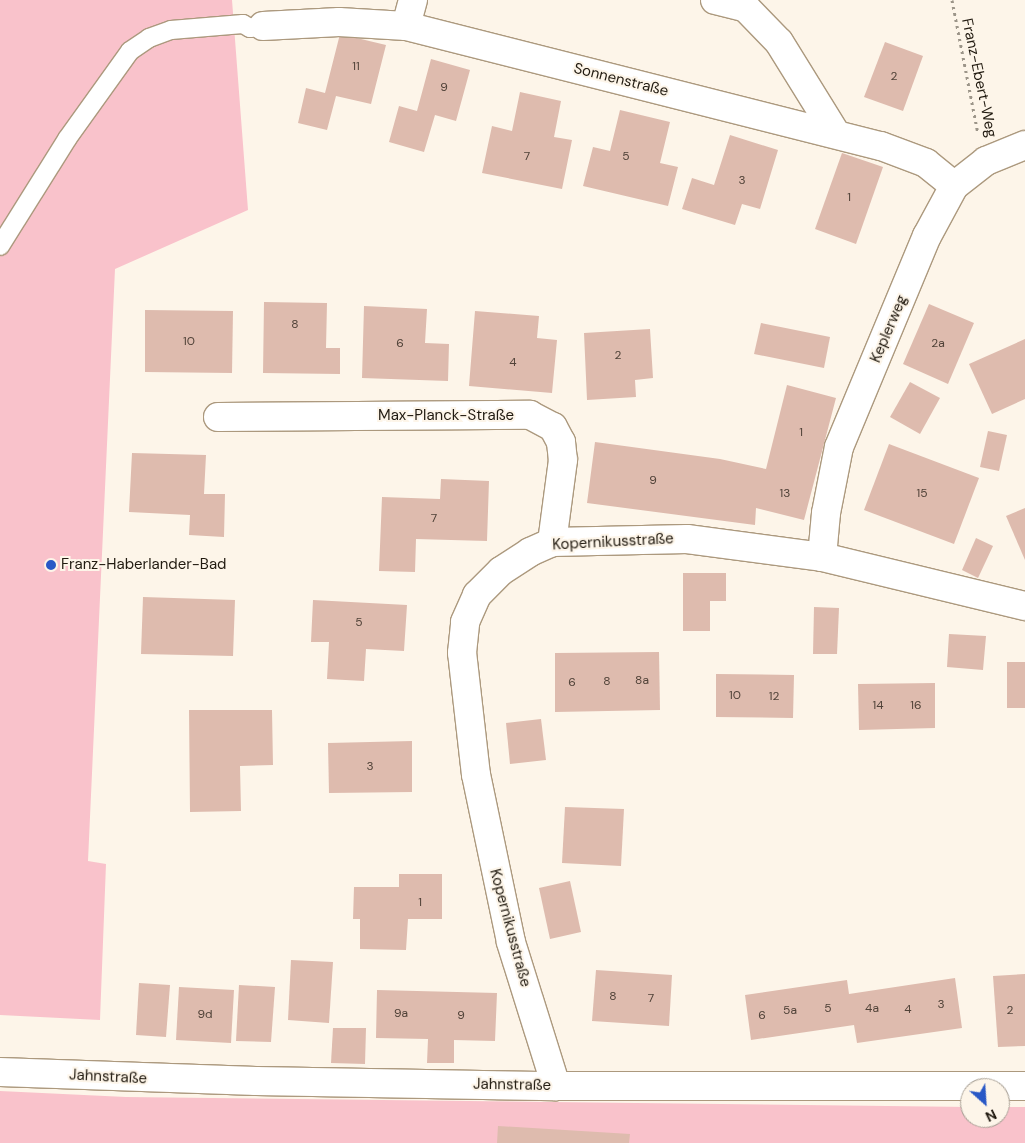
<!DOCTYPE html>
<html>
<head>
<meta charset="utf-8">
<style>
	body { margin:0 }
	#map { position:relative; width:1025px; height:1143px; overflow:hidden; background:#fdf5e9; font-family:"DM Sans",sans-serif }
	div>[style] { position:absolute }
	.green>* { inset:0; background:#f9c2cb }
	.building>* { inset:0; background:#debbae }
	.path>* { height:3px; margin-top:-1.5px; transform-origin:0; background:repeating-linear-gradient(90deg,#9c9589 0 2.5px,transparent 0 6.5px) }
	.roads { filter:drop-shadow(1px 0 #ac997e) drop-shadow(-1px 0 #ac997e) drop-shadow(0 1px #ac997e) drop-shadow(0 -1px #ac997e) }
	.lane>* { height:18px; margin:-9px; padding:0 9px; transform-origin:9px; border-radius:9px; background:#fff }
	.street>* { height:28px; margin:-14px; padding:0 14px; transform-origin:14px; border-radius:14px; background:#fff }
	.dots>* { width:14px; height:14px; translate:-50% -50%; box-sizing:border-box; border:2px solid #fdf5e9; border-radius:50% }
	span { translate:-50% -50%; white-space:nowrap; text-align:center; line-height:1.15; -webkit-text-stroke:4px #fdf5e9; paint-order:stroke }
	.number-label { font-size:12px; color:#504238 }
	.number-label span { -webkit-text-stroke-width:0 }
	.street-label { font-size:15px; color:#211a10 }
	.poi-label { font-size:15px; color:#211a10 }
	.left { translate:0 -50%; text-align:left }
	.north { position:absolute; left:960px; top:1078px; width:50px; height:50px; box-sizing:border-box; background:#fdf5e9; border:1px solid #a59d92; border-radius:50%; rotate:154deg; font-size:14px; font-weight:700; line-height:20px; text-align:center; color:#211a10 }
	.north::after { content:''; display:block; margin:auto; width:18px; height:22px; background:#2958c6; clip-path:polygon(50% 0,100% 100%,50% 72%,0 100%) }
</style>
</head>
<body>
<div id="map">
	<div class="green">
		<div style="clip-path:polygon(0 0,232px 0,248px 210px,115px 269px,88px 861px,106px 864px,100px 1020px,0 1015px)"></div>
		<div style="clip-path:polygon(0 1091px,126px 1097px,970px 1107px,970px 1118px,1000px 1118px,1000px 1107px,1025px 1107px,1025px 1143px,0 1143px)"></div>
	</div>
	<div class="building">
		<div style="clip-path:polygon(340px 34px,386px 45px,371px 104px,336px 96px,327px 130px,298px 123px,306px 88px,325px 93px)"></div>
		<div style="clip-path:polygon(885px 42px,923px 56px,903px 111px,864px 97px)"></div>
		<div style="clip-path:polygon(431px 59px,470px 70px,456px 121px,435px 115px,424px 152px,389px 142px,399px 106px,417px 111px)"></div>
		<div style="clip-path:polygon(520px 92px,561px 101px,554px 137px,572px 140px,562px 189px,482px 173px,492px 126px,512px 131px)"></div>
		<div style="clip-path:polygon(620px 110px,670px 122px,660px 163px,678px 167px,668px 206px,583px 186px,593px 147px,610px 151px)"></div>
		<div style="clip-path:polygon(730px 135px,778px 150px,760px 209px,742px 204px,735px 225px,682px 209px,692px 178px,714px 185px)"></div>
		<div style="clip-path:polygon(842px 153px,883px 167px,856px 244px,815px 229px)"></div>
		<div style="clip-path:polygon(264px 302px,327px 303px,326px 348px,340px 348px,340px 374px,263px 373px)"></div>
		<div style="clip-path:polygon(929px 304px,974px 323px,948px 384px,903px 364px)"></div>
		<div style="clip-path:polygon(364px 306px,427px 309px,425px 343px,449px 344px,448px 381px,362px 378px)"></div>
		<div style="clip-path:polygon(145px 310px,233px 311px,232px 373px,145px 372px)"></div>
		<div style="clip-path:polygon(475px 311px,539px 316px,537px 338px,557px 340px,552px 393px,469px 386px)"></div>
		<div style="clip-path:polygon(761px 323px,830px 337px,824px 368px,754px 354px)"></div>
		<div style="clip-path:polygon(650px 329px,653px 378px,635px 380px,636px 397px,587px 400px,584px 333px)"></div>
		<div style="clip-path:polygon(1025px 339px,1025px 399px,992px 414px,969px 364px)"></div>
		<div style="clip-path:polygon(910px 382px,940px 398px,920px 434px,890px 417px)"></div>
		<div style="clip-path:polygon(787px 385px,836px 398px,804px 520px,756px 508px,755px 525px,587px 503px,595px 442px,720px 459px,766px 469px)"></div>
		<div style="clip-path:polygon(988px 431px,1007px 435px,999px 471px,980px 467px)"></div>
		<div style="clip-path:polygon(889px 444px,979px 478px,954px 544px,864px 510px)"></div>
		<div style="clip-path:polygon(132px 453px,206px 455px,204px 494px,225px 494px,224px 537px,189px 535px,190px 515px,129px 512px)"></div>
		<div style="clip-path:polygon(441px 479px,489px 481px,487px 541px,416px 539px,415px 572px,379px 571px,382px 497px,440px 499px)"></div>
		<div style="clip-path:polygon(1025px 508px,1025px 560px,1006px 516px)"></div>
		<div style="clip-path:polygon(976px 538px,993px 546px,978px 578px,962px 570px)"></div>
		<div style="clip-path:polygon(683px 573px,726px 573px,726px 601px,710px 601px,710px 631px,683px 631px)"></div>
		<div style="clip-path:polygon(143px 597px,235px 600px,233px 656px,141px 654px)"></div>
		<div style="clip-path:polygon(313px 600px,407px 605px,404px 651px,366px 649px,364px 681px,327px 679px,329px 642px,311px 642px)"></div>
		<div style="clip-path:polygon(814px 607px,839px 608px,837px 654px,813px 654px)"></div>
		<div style="clip-path:polygon(949px 634px,986px 636px,983px 670px,947px 667px)"></div>
		<div style="clip-path:polygon(659px 652px,660px 710px,555px 712px,555px 653px)"></div>
		<div style="clip-path:polygon(1007px 662px,1025px 662px,1025px 708px,1007px 708px)"></div>
		<div style="clip-path:polygon(716px 674px,794px 675px,793px 718px,716px 717px)"></div>
		<div style="clip-path:polygon(935px 683px,935px 728px,859px 730px,858px 684px)"></div>
		<div style="clip-path:polygon(189px 710px,272px 710px,273px 765px,240px 766px,241px 811px,190px 812px)"></div>
		<div style="clip-path:polygon(541px 719px,546px 760px,510px 764px,506px 723px)"></div>
		<div style="clip-path:polygon(412px 741px,412px 792px,329px 793px,328px 743px)"></div>
		<div style="clip-path:polygon(565px 807px,624px 809px,621px 866px,562px 863px)"></div>
		<div style="clip-path:polygon(399px 874px,442px 874px,442px 919px,408px 919px,406px 950px,360px 949px,360px 919px,353px 919px,354px 887px,399px 887px)"></div>
		<div style="clip-path:polygon(570px 881px,581px 932px,550px 939px,539px 888px)"></div>
		<div style="clip-path:polygon(291px 960px,333px 962px,329px 1023px,288px 1020px)"></div>
		<div style="clip-path:polygon(596px 970px,672px 975px,669px 1026px,592px 1021px)"></div>
		<div style="clip-path:polygon(1025px 974px,1025px 1046px,998px 1047px,993px 976px)"></div>
		<div style="clip-path:polygon(955px 978px,962px 1028px,857px 1043px,854px 1025px,751px 1040px,745px 995px,847px 980px,849px 994px)"></div>
		<div style="clip-path:polygon(139px 983px,170px 985px,166px 1037px,136px 1035px)"></div>
		<div style="clip-path:polygon(239px 985px,275px 987px,271px 1042px,236px 1041px)"></div>
		<div style="clip-path:polygon(179px 987px,234px 990px,231px 1043px,176px 1040px)"></div>
		<div style="clip-path:polygon(377px 990px,497px 993px,495px 1041px,454px 1040px,454px 1063px,427px 1063px,428px 1039px,376px 1038px)"></div>
		<div style="clip-path:polygon(333px 1028px,366px 1028px,365px 1064px,331px 1063px)"></div>
		<div style="clip-path:polygon(498px 1126px,630px 1134px,629px 1143px,497px 1143px)"></div>
	</div>
	<div class="path">
		<div style="left:952px;top:0;width:136px;rotate:79deg"></div>
	</div>
	<div class="roads">
		<div class="lane">
			<div style="left:0;top:246px;width:126px;rotate:-57.9deg"></div>
			<div style="left:67px;top:139px;width:108px;rotate:-54.4deg"></div>
			<div style="left:130px;top:51px;width:23px;rotate:-34deg"></div>
			<div style="left:149px;top:38px;width:23px;rotate:-20deg"></div>
			<div style="left:171px;top:30px;width:72px;rotate:-4.8deg"></div>
			<div style="left:243px;top:24px;width:8px;rotate:30deg"></div>
			<div style="left:250px;top:28px;width:13px;rotate:-9deg"></div>
		</div>
		<div class="street">
			<div style="left:715px;top:0;width:32px;rotate:14deg"></div>
			<div style="left:746px;top:8px;width:47px;rotate:45.9deg"></div>
			<div style="left:779px;top:42px;width:108px;rotate:58.2deg"></div>
			<div style="left:263px;top:26px;width:76px;rotate:-3deg"></div>
			<div style="left:339px;top:22px;width:67px;rotate:3.4deg"></div>
			<div style="left:406px;top:26px;width:490px;rotate:14.2deg"></div>
			<div style="left:881px;top:146px;width:48px;rotate:20.7deg"></div>
			<div style="left:926px;top:163px;width:36px;rotate:39deg"></div>
			<div style="left:406px;top:26px;width:27px;rotate:-75deg"></div>
			<div style="left:218px;top:417px;width:312px;rotate:-0.4deg"></div>
			<div style="left:530px;top:415px;width:26px;rotate:28deg"></div>
			<div style="left:553px;top:427px;width:17px;rotate:62deg"></div>
			<div style="left:561px;top:442px;width:18px;rotate:84deg"></div>
			<div style="left:563px;top:460px;width:83px;rotate:97.6deg"></div>
			<div style="left:822px;top:557px;width:44px;rotate:-84.8deg"></div>
			<div style="left:826px;top:513px;width:67px;rotate:-78.9deg"></div>
			<div style="left:839px;top:447px;width:229px;rotate:-67.4deg"></div>
			<div style="left:927px;top:236px;width:57px;rotate:-61.6deg"></div>
			<div style="left:954px;top:186px;width:41px;rotate:-38deg"></div>
			<div style="left:986px;top:161px;width:42px;rotate:-22.3deg"></div>
			<div style="left:0;top:1072px;width:256px;rotate:2deg"></div>
			<div style="left:256px;top:1081px;width:300px;rotate:1deg"></div>
			<div style="left:556px;top:1086px;width:469px"></div>
			<div style="left:556px;top:1086px;width:151px;rotate:-107.4deg"></div>
			<div style="left:511px;top:942px;width:171px;rotate:-101.8deg"></div>
			<div style="left:476px;top:775px;width:123px;rotate:-96.5deg"></div>
			<div style="left:462px;top:653px;width:31px;rotate:-84deg"></div>
			<div style="left:465px;top:622px;width:30px;rotate:-66deg"></div>
			<div style="left:477px;top:595px;width:34px;rotate:-45deg"></div>
			<div style="left:501px;top:571px;width:35px;rotate:-33deg"></div>
			<div style="left:530px;top:552px;width:24px;rotate:-24deg"></div>
			<div style="left:552px;top:542px;width:135px;rotate:-1.3deg"></div>
			<div style="left:687px;top:539px;width:136px;rotate:7.6deg"></div>
			<div style="left:822px;top:557px;width:209px;rotate:13.6deg"></div>
		</div>
	</div>
	<div class="dots">
		<div style="left:51px;top:565px;background:#2958c6"></div>
	</div>
	<div class="number-label">
		<span style="left:356px;top:67px">11</span>
		<span style="left:894px;top:77px">2</span>
		<span style="left:444px;top:88px">9</span>
		<span style="left:527px;top:157px">7</span>
		<span style="left:626px;top:157px">5</span>
		<span style="left:742px;top:181px">3</span>
		<span style="left:849px;top:198px">1</span>
		<span style="left:295px;top:325px">8</span>
		<span style="left:189px;top:342px">10</span>
		<span style="left:400px;top:344px">6</span>
		<span style="left:938px;top:344px">2a</span>
		<span style="left:618px;top:356px">2</span>
		<span style="left:513px;top:363px">4</span>
		<span style="left:801px;top:433px">1</span>
		<span style="left:653px;top:481px">9</span>
		<span style="left:785px;top:494px">13</span>
		<span style="left:922px;top:494px">15</span>
		<span style="left:434px;top:519px">7</span>
		<span style="left:359px;top:623px">5</span>
		<span style="left:642px;top:681px">8a</span>
		<span style="left:607px;top:682px">8</span>
		<span style="left:572px;top:683px">6</span>
		<span style="left:735px;top:696px">10</span>
		<span style="left:774px;top:697px">12</span>
		<span style="left:878px;top:706px">14</span>
		<span style="left:916px;top:706px">16</span>
		<span style="left:370px;top:767px">3</span>
		<span style="left:420px;top:903px">1</span>
		<span style="left:613px;top:997px">8</span>
		<span style="left:651px;top:999px">7</span>
		<span style="left:941px;top:1005px">3</span>
		<span style="left:828px;top:1009px">5</span>
		<span style="left:872px;top:1009px">4a</span>
		<span style="left:908px;top:1010px">4</span>
		<span style="left:790px;top:1011px">5a</span>
		<span style="left:1010px;top:1011px">2</span>
		<span style="left:401px;top:1014px">9a</span>
		<span style="left:205px;top:1015px">9d</span>
		<span style="left:461px;top:1016px">9</span>
		<span style="left:762px;top:1016px">6</span>
	</div>
	<div class="street-label">
		<span style="left:979px;top:78px;rotate:78deg">Franz-Ebert-Weg</span>
		<span style="left:621px;top:80px;rotate:14deg">Sonnenstraße</span>
		<span style="left:889px;top:329px;rotate:-67deg">Keplerweg</span>
		<span style="left:446px;top:416px">Max-Planck-Straße</span>
		<span style="left:613px;top:542px;rotate:-3deg">Kopernikusstraße</span>
		<span style="left:510px;top:928px;rotate:75deg">Kopernikusstraße</span>
		<span style="left:108px;top:1077px;rotate:3deg">Jahnstraße</span>
		<span style="left:512px;top:1085px;rotate:1deg">Jahnstraße</span>
	</div>
	<div class="poi-label">
		<span class="left" style="left:61px;top:565px">Franz-Haberlander-Bad</span>
	</div>
	<div class="north">N</div>
</div>
</body>
</html>
